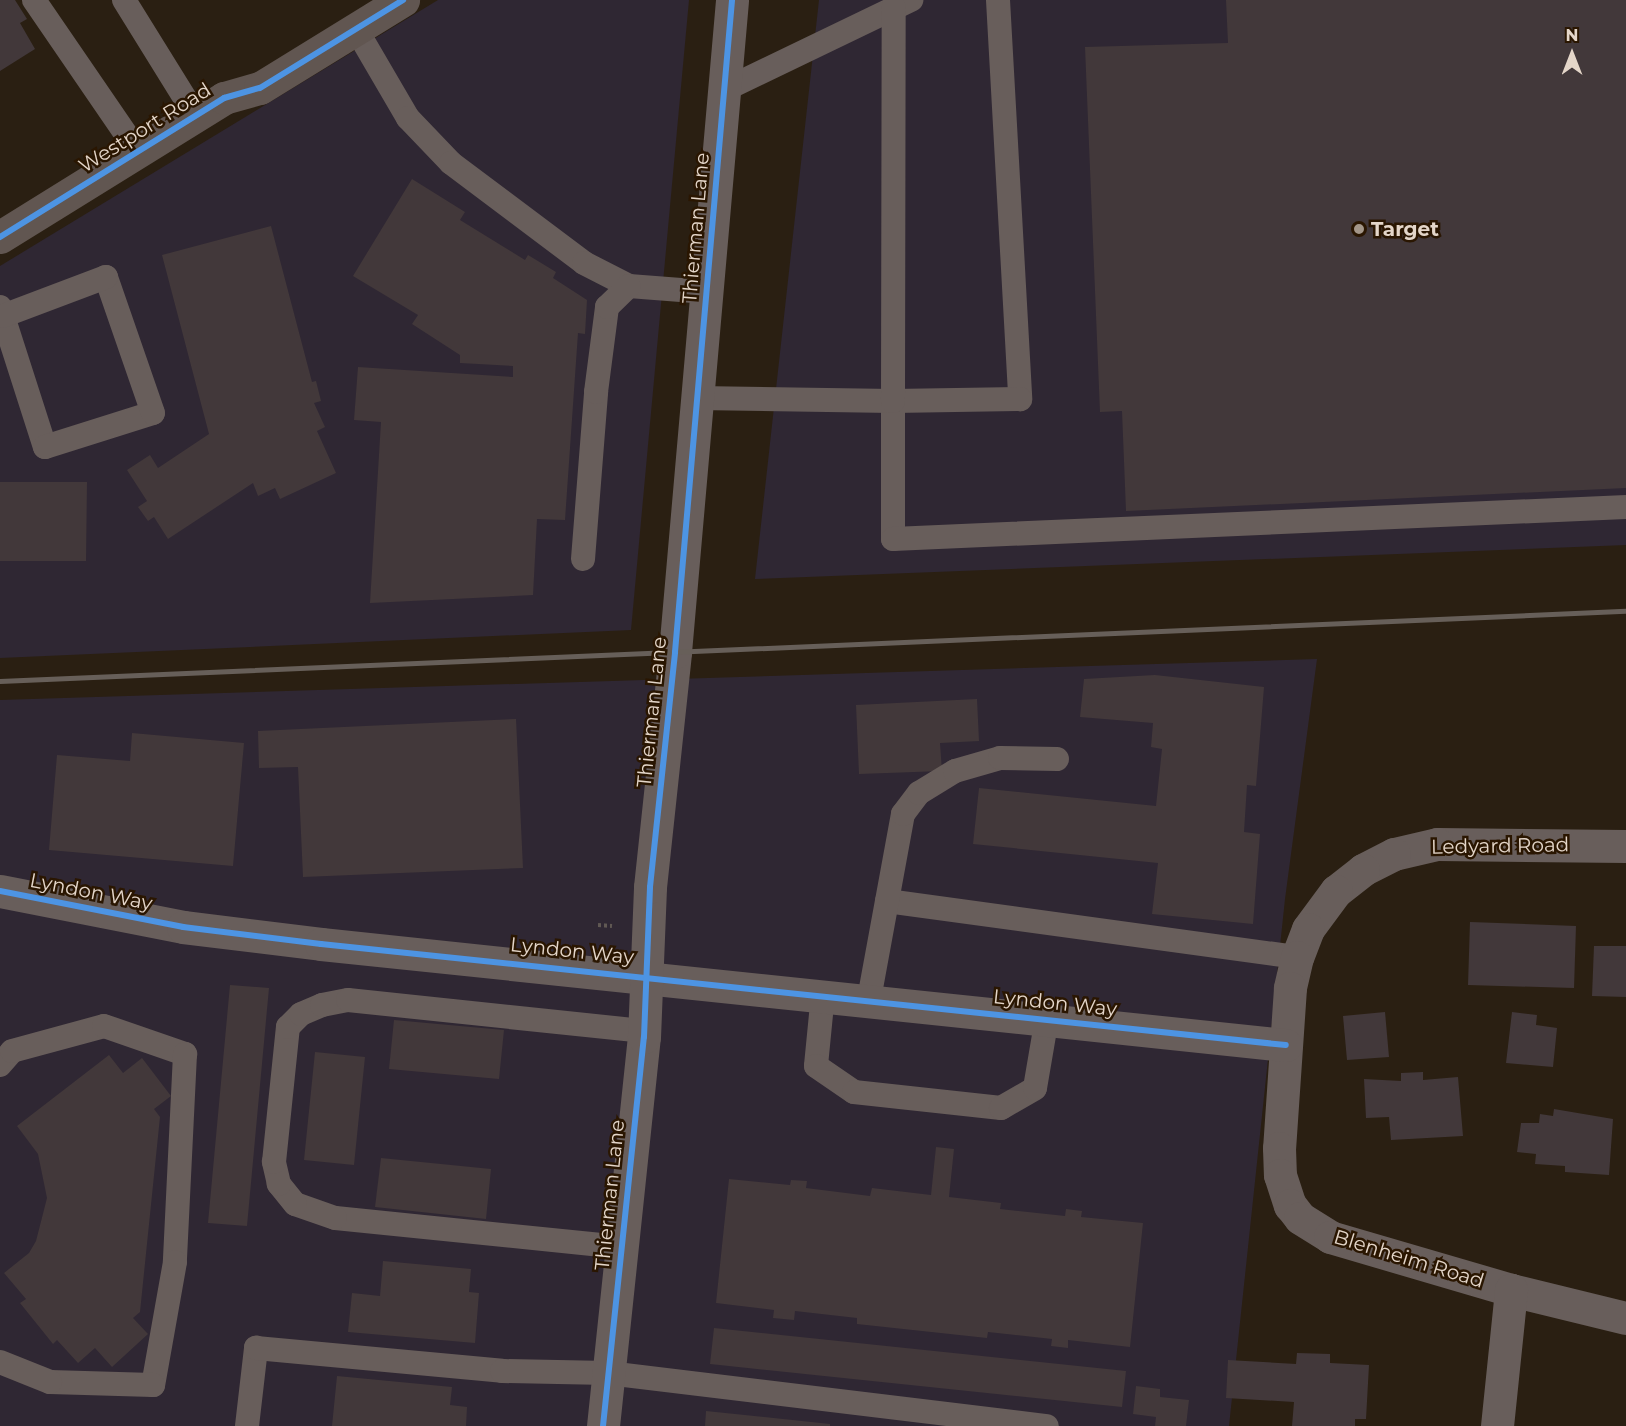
<!DOCTYPE html>
<html>
<head>
<meta charset="utf-8">
<style>
	body { margin:0 }
	#map { position:relative; width:1626px; height:1426px; overflow:hidden; background:#2a1f12; font-family:Montserrat,sans-serif }
	div>[style] { position:absolute }
	.commercial>* { inset:0; background:#2f2733 }
	.building>* { inset:0; background:#42383a }
	.path>* { height:4px; margin-top:-2px; transform-origin:0; background:repeating-linear-gradient(90deg,#605853 0 3px,transparent 0 6px) }
	.service>* { height:24px; margin:-12px; padding:0 12px; transform-origin:12px; border-radius:12px; background:#685e5b }
	.minor>* { height:33px; margin:-16.5px; padding:0 16.5px; transform-origin:16.5px; border-radius:16.5px; background:#685e5b }
	.secondary>* { height:33px; margin:-16.5px; padding:0 16.5px; transform-origin:16.5px; border-radius:16.5px; background:#615651 }
	.rail>* { height:4.5px; margin:-2.25px; padding:0 2.25px; transform-origin:2.25px; border-radius:2.25px; background:#675f59 }
	.cycleway>* { height:6px; margin:-3px; padding:0 3px; transform-origin:3px; border-radius:3px; background:#4d94e3 }
	.dots>* { width:16px; height:16px; translate:-50% -50%; box-sizing:border-box; border:3px solid #2a1601; border-radius:50% }
	span { translate:-50% -50%; white-space:nowrap; text-align:center; line-height:1.15; -webkit-text-stroke:5px #2a1601; paint-order:stroke }
	.street-label { font-size:20px; color:#e4d6c9 }
	.poi-label { font-size:20px; color:#e4d6c9; font-weight:700 }
	.left { translate:0 -50%; text-align:left }
	.north { position:absolute; left:1542px; top:24px; width:60px; height:60px; -webkit-text-stroke:4px #2a1601; paint-order:stroke; rotate:0deg; font-size:16px; font-weight:700; line-height:24px; text-align:center; color:#e4d6c9 }
	.north::after { content:''; display:block; margin:auto; width:21px; height:27px; background:#e4d6c9; clip-path:polygon(50% 0,100% 100%,50% 72%,0 100%) }
</style>
</head>
<body>
<div id="map">
	<div class="commercial">
		<div style="clip-path:polygon(438px 0,689px 0,631px 630px,0 658px,0 266px)"></div>
		<div style="clip-path:polygon(819px 0,1626px 0,1626px 545px,755px 579px)"></div>
		<div style="clip-path:polygon(1317px 659px,1285px 899px,1229px 1426px,0 1426px,0 700px)"></div>
	</div>
	<div class="building">
		<div style="clip-path:polygon(0 0,15px 0,27px 19px,20px 23px,35px 49px,0 71px)"></div>
		<div style="clip-path:polygon(1226px 0,1626px 0,1626px 488px,1126px 511px,1122px 411px,1100px 412px,1085px 47px,1228px 43px)"></div>
		<div style="clip-path:polygon(412px 179px,465px 212px,460px 220px,525px 260px,528px 255px,556px 272px,553px 278px,587px 300px,585px 334px,578px 333px,565px 520px,537px 519px,533px 595px,370px 603px,381px 422px,354px 420px,358px 367px,513px 377px,513px 366px,460px 363px,460px 355px,412px 324px,418px 315px,353px 276px)"></div>
		<div style="clip-path:polygon(271px 226px,312px 382px,316px 381px,321px 401px,314px 403px,325px 427px,317px 431px,336px 473px,280px 499px,275px 488px,258px 496px,253px 483px,168px 539px,154px 517px,148px 521px,138px 507px,147px 501px,127px 470px,150px 455px,158px 468px,209px 434px,162px 255px)"></div>
		<div style="clip-path:polygon(0 482px,87px 482px,86px 561px,0 561px)"></div>
		<div style="clip-path:polygon(1155px 675px,1264px 687px,1256px 786px,1247px 785px,1244px 832px,1260px 834px,1253px 924px,1152px 914px,1158px 863px,973px 844px,979px 788px,1156px 806px,1162px 749px,1151px 747px,1153px 723px,1080px 717px,1084px 679px)"></div>
		<div style="clip-path:polygon(977px 699px,979px 741px,940px 743px,942px 771px,859px 774px,856px 705px)"></div>
		<div style="clip-path:polygon(516px 719px,523px 868px,303px 877px,298px 767px,259px 768px,258px 731px)"></div>
		<div style="clip-path:polygon(132px 733px,244px 743px,233px 866px,49px 850px,57px 755px,130px 761px)"></div>
		<div style="clip-path:polygon(1470px 922px,1576px 926px,1574px 988px,1468px 985px)"></div>
		<div style="clip-path:polygon(1594px 946px,1626px 946px,1626px 997px,1592px 996px)"></div>
		<div style="clip-path:polygon(230px 985px,269px 988px,247px 1226px,208px 1223px)"></div>
		<div style="clip-path:polygon(1385px 1012px,1389px 1057px,1347px 1060px,1343px 1016px)"></div>
		<div style="clip-path:polygon(1512px 1012px,1537px 1015px,1536px 1025px,1557px 1028px,1553px 1067px,1506px 1063px)"></div>
		<div style="clip-path:polygon(394px 1020px,504px 1030px,499px 1079px,389px 1069px)"></div>
		<div style="clip-path:polygon(315px 1052px,365px 1057px,354px 1165px,304px 1160px)"></div>
		<div style="clip-path:polygon(109px 1055px,123px 1073px,142px 1058px,171px 1096px,154px 1109px,160px 1117px,140px 1312px,133px 1318px,148px 1334px,112px 1367px,95px 1348px,78px 1363px,57px 1340px,53px 1344px,20px 1303px,26px 1299px,4px 1273px,29px 1253px,36px 1241px,47px 1198px,38px 1154px,17px 1126px)"></div>
		<div style="clip-path:polygon(1423px 1072px,1423px 1080px,1458px 1077px,1463px 1136px,1391px 1140px,1389px 1117px,1366px 1118px,1364px 1079px,1401px 1081px,1401px 1073px)"></div>
		<div style="clip-path:polygon(1554px 1109px,1613px 1119px,1609px 1175px,1565px 1172px,1565px 1166px,1535px 1164px,1536px 1154px,1517px 1152px,1521px 1123px,1539px 1123px,1540px 1114px,1553px 1116px)"></div>
		<div style="clip-path:polygon(936px 1147px,954px 1149px,949px 1197px,1001px 1203px,1000px 1209px,1065px 1216px,1066px 1209px,1082px 1211px,1081px 1217px,1143px 1223px,1130px 1347px,1068px 1340px,1068px 1348px,1051px 1346px,1052px 1339px,988px 1332px,987px 1338px,857px 1324px,857px 1318px,795px 1311px,794px 1320px,773px 1318px,774px 1310px,716px 1303px,729px 1179px,790px 1185px,791px 1180px,807px 1181px,806px 1188px,870px 1196px,872px 1188px,931px 1195px)"></div>
		<div style="clip-path:polygon(381px 1158px,491px 1169px,486px 1219px,375px 1207px)"></div>
		<div style="clip-path:polygon(383px 1261px,471px 1269px,469px 1292px,479px 1293px,475px 1343px,348px 1332px,352px 1293px,380px 1296px)"></div>
		<div style="clip-path:polygon(714px 1328px,1126px 1371px,1122px 1407px,710px 1364px)"></div>
		<div style="clip-path:polygon(1297px 1353px,1330px 1354px,1330px 1363px,1369px 1365px,1366px 1419px,1355px 1419px,1355px 1426px,1292px 1426px,1294px 1402px,1226px 1398px,1228px 1360px,1296px 1364px)"></div>
		<div style="clip-path:polygon(337px 1376px,452px 1387px,450px 1405px,467px 1407px,466px 1426px,332px 1426px)"></div>
		<div style="clip-path:polygon(1136px 1386px,1160px 1389px,1160px 1397px,1189px 1400px,1186px 1426px,1155px 1426px,1156px 1417px,1133px 1414px)"></div>
		<div style="clip-path:polygon(706px 1411px,830px 1424px,830px 1426px,705px 1426px)"></div>
	</div>
	<div class="path">
		<div style="left:598px;top:925px;width:14px;rotate:4deg"></div>
	</div>
	<div class="service">
		<div style="left:34px;top:0;width:184px;rotate:55.6deg"></div>
		<div style="left:124px;top:0;width:137px;rotate:58.2deg"></div>
		<div style="left:998px;top:0;width:400px;rotate:86.8deg"></div>
		<div style="left:1020px;top:399px;width:127px;rotate:179.1deg"></div>
		<div style="left:893px;top:401px;width:138px;rotate:90deg"></div>
		<div style="left:893px;top:539px;width:734px;rotate:-2.5deg"></div>
		<div style="left:356px;top:29px;width:103px;rotate:59.7deg"></div>
		<div style="left:408px;top:118px;width:62px;rotate:46.3deg"></div>
		<div style="left:451px;top:163px;width:166px;rotate:36.9deg"></div>
		<div style="left:584px;top:263px;width:51px;rotate:27.1deg"></div>
		<div style="left:629px;top:286px;width:78px;rotate:4.4deg"></div>
		<div style="left:724px;top:90px;width:208px;rotate:-25.7deg"></div>
		<div style="left:0;top:307px;width:147px;rotate:72.2deg"></div>
		<div style="left:45px;top:447px;width:113px;rotate:-17.5deg"></div>
		<div style="left:153px;top:413px;width:144px;rotate:-109.1deg"></div>
		<div style="left:106px;top:277px;width:110px;rotate:159.3deg"></div>
		<div style="left:697px;top:398px;width:196px;rotate:0.9deg"></div>
		<div style="left:893px;top:401px;width:394px;rotate:-89.9deg"></div>
		<div style="left:583px;top:559px;width:168px;rotate:-85.5deg"></div>
		<div style="left:596px;top:392px;width:86px;rotate:-82.6deg"></div>
		<div style="left:607px;top:307px;width:30px;rotate:-44deg"></div>
		<div style="left:887px;top:901px;width:414px;rotate:7.8deg"></div>
		<div style="left:823px;top:994px;width:72px;rotate:95.6deg"></div>
		<div style="left:816px;top:1066px;width:46px;rotate:34.4deg"></div>
		<div style="left:854px;top:1092px;width:148px;rotate:6.2deg"></div>
		<div style="left:1001px;top:1108px;width:39px;rotate:-30deg"></div>
		<div style="left:1035px;top:1088px;width:71px;rotate:-80.3deg"></div>
		<div style="left:869px;top:999px;width:188px;rotate:-79.6deg"></div>
		<div style="left:903px;top:814px;width:26px;rotate:-53deg"></div>
		<div style="left:919px;top:793px;width:42px;rotate:-31.4deg"></div>
		<div style="left:955px;top:771px;width:47px;rotate:-16.1deg"></div>
		<div style="left:1000px;top:758px;width:57px;rotate:1deg"></div>
		<div style="left:0;top:1065px;width:18px;rotate:-49deg"></div>
		<div style="left:12px;top:1051px;width:95px;rotate:-15.2deg"></div>
		<div style="left:104px;top:1026px;width:86px;rotate:19.1deg"></div>
		<div style="left:185px;top:1054px;width:208px;rotate:92.8deg"></div>
		<div style="left:175px;top:1262px;width:125px;rotate:100.1deg"></div>
		<div style="left:153px;top:1385px;width:103px;rotate:-178.3deg"></div>
		<div style="left:50px;top:1382px;width:54px;rotate:-158.2deg"></div>
		<div style="left:621px;top:1247px;width:287px;rotate:-174.2deg"></div>
		<div style="left:335px;top:1218px;width:42px;rotate:-160.7deg"></div>
		<div style="left:295px;top:1204px;width:26px;rotate:-129deg"></div>
		<div style="left:279px;top:1184px;width:23px;rotate:-103deg"></div>
		<div style="left:274px;top:1162px;width:136px;rotate:-84.1deg"></div>
		<div style="left:288px;top:1027px;width:18px;rotate:-45deg"></div>
		<div style="left:301px;top:1014px;width:23px;rotate:-23deg"></div>
		<div style="left:322px;top:1005px;width:26px;rotate:-11deg"></div>
		<div style="left:348px;top:1000px;width:298px;rotate:6deg"></div>
		<div style="left:247px;top:1426px;width:79px;rotate:-83.4deg"></div>
		<div style="left:256px;top:1348px;width:247px;rotate:5.3deg"></div>
		<div style="left:502px;top:1371px;width:106px;rotate:1.1deg"></div>
		<div style="left:608px;top:1373px;width:442px;rotate:6.9deg"></div>
	</div>
	<div class="minor">
		<div style="left:1626px;top:846px;width:189px;rotate:-179.4deg"></div>
		<div style="left:1437px;top:844px;width:44px;rotate:166.9deg"></div>
		<div style="left:1394px;top:854px;width:35px;rotate:153deg"></div>
		<div style="left:1363px;top:870px;width:34px;rotate:142deg"></div>
		<div style="left:1336px;top:891px;width:47px;rotate:126.4deg"></div>
		<div style="left:1308px;top:929px;width:30px;rotate:111deg"></div>
		<div style="left:1297px;top:957px;width:32px;rotate:103deg"></div>
		<div style="left:1290px;top:988px;width:160px;rotate:93.9deg"></div>
		<div style="left:1279px;top:1148px;width:27px;rotate:88deg"></div>
		<div style="left:1280px;top:1175px;width:32px;rotate:72deg"></div>
		<div style="left:1290px;top:1205px;width:16px;rotate:52deg"></div>
		<div style="left:1300px;top:1218px;width:36px;rotate:32deg"></div>
		<div style="left:1330px;top:1237px;width:189px;rotate:16.3deg"></div>
		<div style="left:1511px;top:1290px;width:118px;rotate:13.7deg"></div>
		<div style="left:0;top:891px;width:187px;rotate:11.1deg"></div>
		<div style="left:183px;top:927px;width:139px;rotate:7deg"></div>
		<div style="left:321px;top:944px;width:970px;rotate:5.98deg"></div>
		<div style="left:603px;top:1426px;width:391px;rotate:-84deg"></div>
		<div style="left:644px;top:1037px;width:150px;rotate:-87.7deg"></div>
		<div style="left:650px;top:887px;width:236px;rotate:-83.9deg"></div>
		<div style="left:675px;top:652px;width:654px;rotate:-85deg"></div>
		<div style="left:1497px;top:1426px;width:137px;rotate:-84.1deg"></div>
	</div>
	<div class="secondary">
		<div style="left:0;top:237px;width:264px;rotate:-31.8deg"></div>
		<div style="left:224px;top:98px;width:37px;rotate:-16deg"></div>
		<div style="left:260px;top:88px;width:168px;rotate:-31.6deg"></div>
	</div>
	<div class="rail">
		<div style="left:0;top:681px;width:1628px;rotate:-2.47deg"></div>
	</div>
	<div class="cycleway">
		<div style="left:0;top:237px;width:264px;rotate:-31.8deg"></div>
		<div style="left:224px;top:98px;width:37px;rotate:-16deg"></div>
		<div style="left:260px;top:88px;width:168px;rotate:-31.6deg"></div>
		<div style="left:0;top:891px;width:187px;rotate:11.1deg"></div>
		<div style="left:183px;top:927px;width:139px;rotate:7deg"></div>
		<div style="left:321px;top:944px;width:970px;rotate:5.98deg"></div>
		<div style="left:603px;top:1426px;width:391px;rotate:-84deg"></div>
		<div style="left:644px;top:1037px;width:150px;rotate:-87.7deg"></div>
		<div style="left:650px;top:887px;width:236px;rotate:-83.9deg"></div>
		<div style="left:675px;top:652px;width:654px;rotate:-85deg"></div>
	</div>
	<div class="dots">
		<div style="left:1359px;top:229px;background:#a39689"></div>
	</div>
	<div class="street-label">
		<span style="left:145px;top:128px;rotate:-32deg">Westport Road</span>
		<span style="left:696px;top:228px;rotate:-85deg">Thierman Lane</span>
		<span style="left:652px;top:712px;rotate:-84deg">Thierman Lane</span>
		<span style="left:1500px;top:846px;rotate:-1deg">Ledyard Road</span>
		<span style="left:91px;top:892px;rotate:11deg">Lyndon Way</span>
		<span style="left:572px;top:951px;rotate:6deg">Lyndon Way</span>
		<span style="left:1055px;top:1003px;rotate:6deg">Lyndon Way</span>
		<span style="left:610px;top:1195px;rotate:-84deg">Thierman Lane</span>
		<span style="left:1409px;top:1259px;rotate:17deg">Blenheim Road</span>
	</div>
	<div class="poi-label">
		<span class="left" style="left:1371px;top:229px">Target</span>
	</div>
	<div class="north">N</div>
</div>
</body>
</html>
